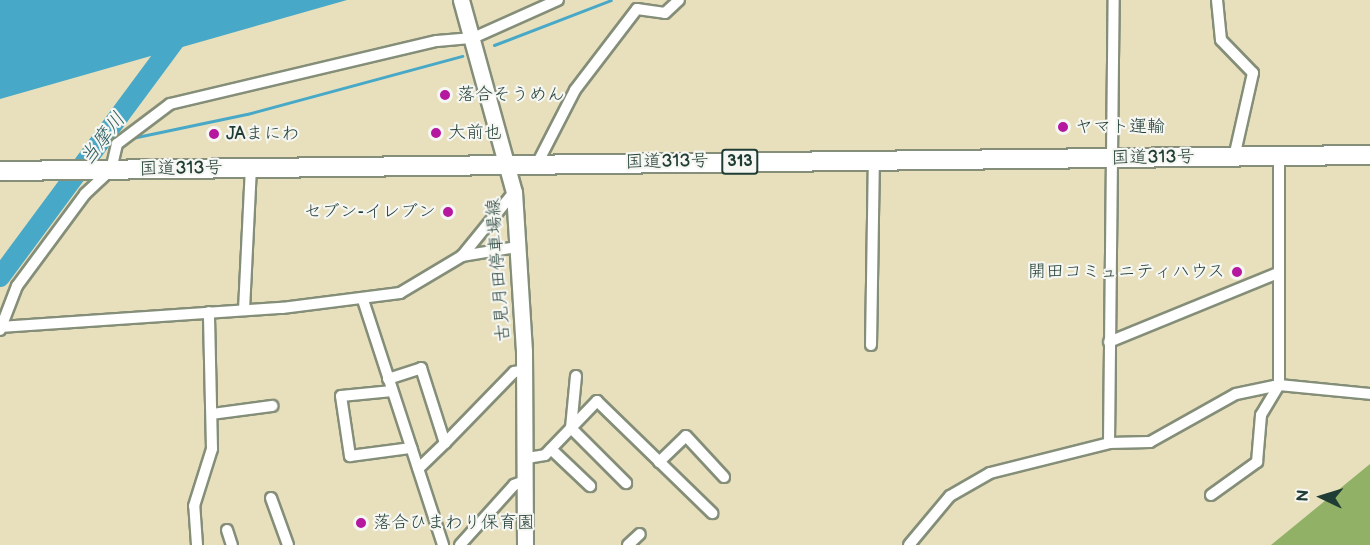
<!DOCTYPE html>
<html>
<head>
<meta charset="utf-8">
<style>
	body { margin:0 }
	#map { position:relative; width:1370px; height:545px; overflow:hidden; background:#e8e0bd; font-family:"Balsamiq Sans","Klee One",sans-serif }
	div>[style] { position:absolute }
	.forest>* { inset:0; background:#90b166 }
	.water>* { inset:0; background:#48a8c7 }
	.stream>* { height:3px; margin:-1.5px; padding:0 1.5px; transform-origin:1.5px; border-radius:1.5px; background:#48a8c7 }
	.river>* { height:20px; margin:-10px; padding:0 10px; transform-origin:10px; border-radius:10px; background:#48a8c7 }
	.roads { filter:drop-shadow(2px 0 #848e78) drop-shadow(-2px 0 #848e78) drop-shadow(0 2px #848e78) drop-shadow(0 -2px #848e78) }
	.street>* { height:10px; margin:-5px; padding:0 5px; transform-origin:5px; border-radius:5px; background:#fff }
	.secondary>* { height:15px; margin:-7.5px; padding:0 7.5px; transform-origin:7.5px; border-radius:7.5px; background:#fff }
	.highway>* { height:18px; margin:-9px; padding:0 9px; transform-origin:9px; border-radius:9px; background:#fff }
	.dots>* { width:16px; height:16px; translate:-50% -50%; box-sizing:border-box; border:3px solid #f6f6f2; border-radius:50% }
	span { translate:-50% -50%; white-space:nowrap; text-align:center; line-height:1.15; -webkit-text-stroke:4.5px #f6f6f2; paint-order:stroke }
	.shield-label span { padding:2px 4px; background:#f6f6f2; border:2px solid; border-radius:4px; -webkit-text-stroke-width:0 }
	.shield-label { font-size:16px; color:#1f3d34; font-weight:700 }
	.poi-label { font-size:18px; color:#1f3d34 }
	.left { translate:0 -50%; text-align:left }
	.right { translate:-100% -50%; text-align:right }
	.street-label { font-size:18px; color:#1f3d34 }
	.water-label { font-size:20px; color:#2b5d60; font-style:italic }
	.north { position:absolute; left:1292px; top:467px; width:60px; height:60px; -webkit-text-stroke:4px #f6f6f2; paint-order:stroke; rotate:274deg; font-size:16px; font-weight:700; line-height:24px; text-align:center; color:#1f3d34 }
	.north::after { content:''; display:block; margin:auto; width:21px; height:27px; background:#1f3d34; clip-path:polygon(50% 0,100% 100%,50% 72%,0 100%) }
</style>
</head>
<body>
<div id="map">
	<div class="forest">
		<div style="clip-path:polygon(1370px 464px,1370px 545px,1271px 545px)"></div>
	</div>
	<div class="water">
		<div style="clip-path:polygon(0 0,347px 0,0 99px)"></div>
	</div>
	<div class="stream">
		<div style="left:494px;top:45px;width:125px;rotate:-21deg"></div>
		<div style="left:132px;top:138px;width:117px;rotate:-11.8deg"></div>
		<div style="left:247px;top:114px;width:223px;rotate:-15.1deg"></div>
		<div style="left:101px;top:143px;width:16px;rotate:-11deg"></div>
	</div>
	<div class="river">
		<div style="left:0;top:277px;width:345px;rotate:-53.5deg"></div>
	</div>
	<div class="roads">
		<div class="street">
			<div style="left:1217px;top:0;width:40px;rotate:84.3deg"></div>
			<div style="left:1221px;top:40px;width:46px;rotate:45.9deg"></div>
			<div style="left:1253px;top:73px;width:86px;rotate:102.7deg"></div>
			<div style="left:537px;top:164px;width:83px;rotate:-62.8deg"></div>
			<div style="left:575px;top:90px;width:102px;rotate:-52.6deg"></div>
			<div style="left:637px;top:9px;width:28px;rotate:8deg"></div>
			<div style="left:665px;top:13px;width:19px;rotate:-43deg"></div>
			<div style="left:462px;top:256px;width:56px;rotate:-9.3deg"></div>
			<div style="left:363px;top:300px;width:258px;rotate:71.9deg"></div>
			<div style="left:244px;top:310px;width:142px;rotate:-87.2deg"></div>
			<div style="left:0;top:327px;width:283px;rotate:-3.9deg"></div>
			<div style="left:282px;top:308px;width:119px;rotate:-7.2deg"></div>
			<div style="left:400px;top:293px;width:72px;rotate:-30.8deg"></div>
			<div style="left:462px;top:256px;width:82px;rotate:-50.9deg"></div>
			<div style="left:0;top:330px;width:47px;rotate:-68.9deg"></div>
			<div style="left:17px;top:286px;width:114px;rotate:-53.5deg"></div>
			<div style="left:85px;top:194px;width:35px;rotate:-43deg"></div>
			<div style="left:111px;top:170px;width:27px;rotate:-77deg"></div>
			<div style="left:117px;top:144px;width:66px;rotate:-37deg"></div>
			<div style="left:170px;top:104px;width:274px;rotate:-13.3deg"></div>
			<div style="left:437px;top:41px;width:36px;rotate:-5deg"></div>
			<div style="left:473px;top:38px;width:93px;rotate:-24.1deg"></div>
			<div style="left:1109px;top:342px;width:183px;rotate:-22.2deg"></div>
			<div style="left:871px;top:345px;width:185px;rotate:-89.1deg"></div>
			<div style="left:576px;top:376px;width:52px;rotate:95.5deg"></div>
			<div style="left:571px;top:428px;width:78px;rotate:45deg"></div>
			<div style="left:388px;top:379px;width:35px;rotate:-18deg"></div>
			<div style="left:421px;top:368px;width:79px;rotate:72.3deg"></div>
			<div style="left:445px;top:443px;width:37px;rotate:136deg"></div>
			<div style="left:392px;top:391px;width:51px;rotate:174.4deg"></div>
			<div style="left:341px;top:396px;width:61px;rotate:81.5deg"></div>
			<div style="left:350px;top:456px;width:62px;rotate:-7.5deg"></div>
			<div style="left:212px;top:414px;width:61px;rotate:-7.6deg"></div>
			<div style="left:445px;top:443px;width:99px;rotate:-45.8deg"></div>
			<div style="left:514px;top:372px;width:11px;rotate:-10deg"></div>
			<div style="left:1109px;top:443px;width:443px;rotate:-89.4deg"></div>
			<div style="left:551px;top:449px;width:54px;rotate:43.5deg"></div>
			<div style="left:527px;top:458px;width:18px;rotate:-9deg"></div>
			<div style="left:545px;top:455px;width:75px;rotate:-46.1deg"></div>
			<div style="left:597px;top:401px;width:161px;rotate:44.2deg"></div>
			<div style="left:659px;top:462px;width:37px;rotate:-44deg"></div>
			<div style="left:686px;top:436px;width:56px;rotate:47.2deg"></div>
			<div style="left:1211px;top:495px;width:57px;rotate:-35.7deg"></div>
			<div style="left:1257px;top:462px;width:47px;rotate:-85.1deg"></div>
			<div style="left:1261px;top:415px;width:35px;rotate:-59deg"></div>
			<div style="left:1279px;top:385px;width:229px;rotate:-90deg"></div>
			<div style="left:271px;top:498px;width:50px;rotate:70.1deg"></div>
			<div style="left:227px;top:530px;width:16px;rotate:72deg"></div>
			<div style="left:197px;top:545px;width:39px;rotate:-94deg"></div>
			<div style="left:194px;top:506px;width:60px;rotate:-72.5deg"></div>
			<div style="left:212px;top:449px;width:137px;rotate:-91.3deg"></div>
			<div style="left:460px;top:545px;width:81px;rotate:-48deg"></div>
			<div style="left:514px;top:485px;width:14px;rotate:-21deg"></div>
			<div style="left:628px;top:545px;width:16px;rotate:-43deg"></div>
			<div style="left:909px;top:545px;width:64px;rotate:-50.1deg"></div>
			<div style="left:950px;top:496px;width:46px;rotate:-29.9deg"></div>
			<div style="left:990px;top:473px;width:123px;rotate:-14.1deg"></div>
			<div style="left:1109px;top:443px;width:41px;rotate:-1.4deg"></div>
			<div style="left:1150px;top:442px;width:98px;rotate:-29.2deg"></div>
			<div style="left:1236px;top:394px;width:44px;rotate:-11.8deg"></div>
			<div style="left:1279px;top:385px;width:91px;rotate:5.6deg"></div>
		</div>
		<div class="secondary">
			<div style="left:461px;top:0;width:199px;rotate:74.6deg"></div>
			<div style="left:514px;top:192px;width:160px;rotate:86.4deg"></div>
			<div style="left:524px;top:352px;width:193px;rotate:89.7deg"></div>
		</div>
		<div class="highway">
			<div style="left:0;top:171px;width:1370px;rotate:-0.67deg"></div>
		</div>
	</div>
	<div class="dots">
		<div style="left:445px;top:95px;background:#b5179e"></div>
		<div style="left:1063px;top:127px;background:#b5179e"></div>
		<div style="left:436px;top:133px;background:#b5179e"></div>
		<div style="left:214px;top:134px;background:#b5179e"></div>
		<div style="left:448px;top:212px;background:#b5179e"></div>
		<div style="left:1237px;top:272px;background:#b5179e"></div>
		<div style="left:361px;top:523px;background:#b5179e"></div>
	</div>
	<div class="shield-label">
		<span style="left:740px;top:162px">313</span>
	</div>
	<div class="poi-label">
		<span class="left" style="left:457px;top:95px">落合そうめん</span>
		<span class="left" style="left:1075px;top:127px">ヤマト運輸</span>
		<span class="left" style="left:448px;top:133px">大前也</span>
		<span class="left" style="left:226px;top:134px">JAまにわ</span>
		<span class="right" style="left:436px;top:212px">セブン-イレブン</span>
		<span class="right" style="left:1225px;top:272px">開田コミュニティハウス</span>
		<span class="left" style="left:373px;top:523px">落合ひまわり保育園</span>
	</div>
	<div class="street-label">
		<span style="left:1153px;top:158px;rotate:-1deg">国道313号</span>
		<span style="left:667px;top:162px;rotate:-1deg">国道313号</span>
		<span style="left:181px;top:169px;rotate:-1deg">国道313号</span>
		<span style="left:499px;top:270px;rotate:-94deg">古見月田停車場線</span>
	</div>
	<div class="water-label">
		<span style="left:103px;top:139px;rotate:-52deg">当摩川</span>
	</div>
	<div class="north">N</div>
</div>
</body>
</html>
